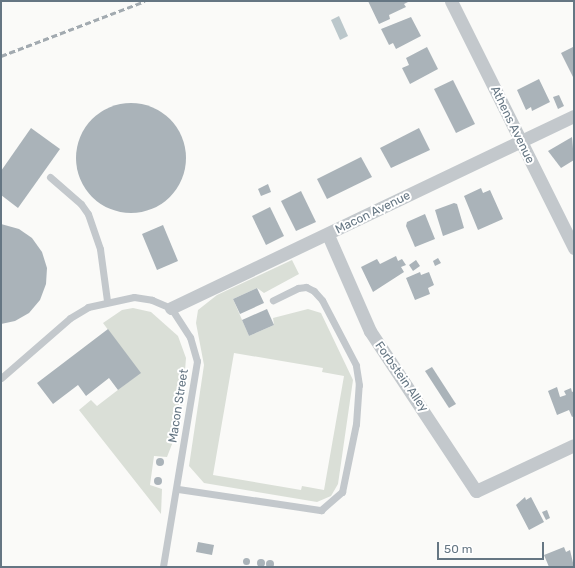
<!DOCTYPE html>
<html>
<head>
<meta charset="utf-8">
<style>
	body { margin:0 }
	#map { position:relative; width:575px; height:568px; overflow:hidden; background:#fafaf8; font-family:Rubik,sans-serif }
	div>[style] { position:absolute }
	.green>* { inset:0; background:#dadfd7 }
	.water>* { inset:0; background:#bbc7cb }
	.building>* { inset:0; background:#aab3b9 }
	.round { border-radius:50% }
	.service>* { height:7px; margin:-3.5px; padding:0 3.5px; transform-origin:3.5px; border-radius:3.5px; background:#c3c8cc }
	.minor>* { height:13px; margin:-6.5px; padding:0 6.5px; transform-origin:6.5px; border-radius:6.5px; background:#c3c8cc }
	.rail>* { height:3px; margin-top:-1.5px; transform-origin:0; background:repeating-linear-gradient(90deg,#a2aab0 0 6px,transparent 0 9px) }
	span { translate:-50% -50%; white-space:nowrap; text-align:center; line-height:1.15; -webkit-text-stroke:4px #fff; paint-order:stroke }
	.street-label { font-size:12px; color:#657683 }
	.frame { position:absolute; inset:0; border:2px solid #657683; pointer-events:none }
	.scale { position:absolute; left:437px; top:542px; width:107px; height:18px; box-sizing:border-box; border:2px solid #657683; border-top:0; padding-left:5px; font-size:12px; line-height:14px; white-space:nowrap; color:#657683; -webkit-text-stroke:3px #fff; paint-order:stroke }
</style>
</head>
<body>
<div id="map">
	<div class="green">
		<div style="clip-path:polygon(evenodd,292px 260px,299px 274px,264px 293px,257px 288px,233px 299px,249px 336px,274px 325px,273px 318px,308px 309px,321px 313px,353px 380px,338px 484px,331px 496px,317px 502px,204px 483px,189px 466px,204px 365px,196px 323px,198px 310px,217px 295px,292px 260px,234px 353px,323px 368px,322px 372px,344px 376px,324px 490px,302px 486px,301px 490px,213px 475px,234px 353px)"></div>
		<div style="clip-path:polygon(133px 308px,151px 312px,178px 336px,186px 358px,181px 421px,167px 457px,154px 456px,150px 485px,162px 489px,161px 514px,79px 410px,91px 400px,97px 406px,140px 373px,103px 323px,122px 310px)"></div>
	</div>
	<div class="water">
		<div style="clip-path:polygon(339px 16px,348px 36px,340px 40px,331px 20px)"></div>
	</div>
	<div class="building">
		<div style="clip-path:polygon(368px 1px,410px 1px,404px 4px,406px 7px,389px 15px,390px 19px,379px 24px)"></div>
		<div style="clip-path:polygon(411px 17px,421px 36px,396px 49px,393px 43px,389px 45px,381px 29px)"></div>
		<div style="clip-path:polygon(427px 47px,438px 69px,410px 84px,402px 68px,409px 65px,406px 58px)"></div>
		<div style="clip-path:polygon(573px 47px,574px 50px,574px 79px,561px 53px)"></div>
		<div style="clip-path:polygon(539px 79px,550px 102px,532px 111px,531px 107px,526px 110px,517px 90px)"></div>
		<div style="clip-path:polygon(453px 80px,475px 124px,456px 133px,434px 89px)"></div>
		<div style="clip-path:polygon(559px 95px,564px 106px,558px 109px,553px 97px)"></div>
		<div class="round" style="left:76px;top:103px;width:110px;height:110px"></div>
		<div style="clip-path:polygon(31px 128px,60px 149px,18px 208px,1px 195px,1px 171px)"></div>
		<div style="clip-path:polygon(419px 128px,430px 150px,391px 168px,380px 148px)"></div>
		<div style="clip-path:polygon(572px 137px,574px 160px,561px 168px,548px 151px)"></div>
		<div style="clip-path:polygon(361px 157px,372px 177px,327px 199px,317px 179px)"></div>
		<div style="clip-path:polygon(268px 184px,271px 192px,261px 196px,258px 189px)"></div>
		<div style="clip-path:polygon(481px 188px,483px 193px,490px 190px,503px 219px,478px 230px,464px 196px)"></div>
		<div style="clip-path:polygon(301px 191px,316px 222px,296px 231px,281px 201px)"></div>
		<div style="clip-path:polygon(454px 203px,457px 204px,464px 228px,443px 236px,435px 210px)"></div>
		<div style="clip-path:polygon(270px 207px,284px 236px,266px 245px,252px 216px)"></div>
		<div style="clip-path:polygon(425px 214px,435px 239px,415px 247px,406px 226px,407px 222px)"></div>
		<div style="clip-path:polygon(1px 224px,19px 229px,32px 238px,42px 252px,47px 268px,46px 284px,40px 300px,29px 313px,15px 321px,1px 324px)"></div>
		<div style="clip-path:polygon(163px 225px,178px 261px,157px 270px,142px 234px)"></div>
		<div style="clip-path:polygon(396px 256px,398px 261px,402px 259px,406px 265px,401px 267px,404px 272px,373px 292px,361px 267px,377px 259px,380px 264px)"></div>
		<div style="clip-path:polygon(438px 258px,441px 263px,435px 266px,433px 261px)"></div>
		<div style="clip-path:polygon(416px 260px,420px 266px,413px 271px,409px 265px)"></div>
		<div style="clip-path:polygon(420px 272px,421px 275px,429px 272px,434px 285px,428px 288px,430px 294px,415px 300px,406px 278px)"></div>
		<div style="clip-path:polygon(257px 288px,264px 303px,240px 314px,233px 299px)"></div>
		<div style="clip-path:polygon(267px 309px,274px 325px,249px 336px,242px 320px)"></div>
		<div style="clip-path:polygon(108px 329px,141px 373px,118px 390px,109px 378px,86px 396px,78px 385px,53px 404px,37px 383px)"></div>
		<div style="clip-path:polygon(432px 367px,456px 404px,449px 408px,425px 371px)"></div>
		<div style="clip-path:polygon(557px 387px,560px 397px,566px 395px,564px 391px,571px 388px,572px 392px,574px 391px,574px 416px,572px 417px,569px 410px,557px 415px,548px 391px)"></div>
		<div class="round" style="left:156px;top:458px;width:8px;height:8px"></div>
		<div class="round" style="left:154px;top:477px;width:8px;height:8px"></div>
		<div style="clip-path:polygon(525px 497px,526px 500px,531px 497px,544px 522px,529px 530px,516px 505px)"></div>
		<div style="clip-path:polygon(547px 510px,550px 518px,546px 520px,542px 512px)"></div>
		<div style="clip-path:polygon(198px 542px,214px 545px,212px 555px,196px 552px)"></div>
		<div style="clip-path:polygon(564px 547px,566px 552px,570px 550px,574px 567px,549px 567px,544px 555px)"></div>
		<div class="round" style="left:242.5px;top:557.5px;width:7px;height:7px"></div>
		<div class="round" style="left:257px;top:559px;width:8px;height:8px"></div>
		<div class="round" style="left:266px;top:560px;width:8px;height:8px"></div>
	</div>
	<div class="service">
		<div style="left:50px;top:177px;width:41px;rotate:41.1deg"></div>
		<div style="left:81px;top:204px;width:12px;rotate:55deg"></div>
		<div style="left:88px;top:214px;width:37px;rotate:71deg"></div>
		<div style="left:100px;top:249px;width:52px;rotate:82.3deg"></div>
		<div style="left:1px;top:378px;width:91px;rotate:-41deg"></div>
		<div style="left:70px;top:318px;width:21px;rotate:-31deg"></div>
		<div style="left:88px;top:307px;width:47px;rotate:-12.3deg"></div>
		<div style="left:134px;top:297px;width:18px;rotate:9deg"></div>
		<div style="left:152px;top:300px;width:21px;rotate:23deg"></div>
		<div style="left:171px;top:308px;width:35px;rotate:57deg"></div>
		<div style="left:190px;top:337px;width:25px;rotate:74deg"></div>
		<div style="left:197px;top:361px;width:209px;rotate:99.4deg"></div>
		<div style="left:178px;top:489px;width:145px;rotate:8.4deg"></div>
		<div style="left:321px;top:510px;width:28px;rotate:-41deg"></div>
		<div style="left:342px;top:492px;width:69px;rotate:-78.4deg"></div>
		<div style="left:356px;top:424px;width:39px;rotate:-86deg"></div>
		<div style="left:359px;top:385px;width:20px;rotate:-99deg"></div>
		<div style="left:356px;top:365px;width:73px;rotate:-117.6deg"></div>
		<div style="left:322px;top:300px;width:12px;rotate:-132deg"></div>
		<div style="left:314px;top:291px;width:9px;rotate:-153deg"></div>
		<div style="left:306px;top:287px;width:8px;rotate:173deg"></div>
		<div style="left:298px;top:288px;width:28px;rotate:154deg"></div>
	</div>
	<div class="minor">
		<div style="left:451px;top:1px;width:276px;rotate:63.5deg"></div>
		<div style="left:328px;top:235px;width:105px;rotate:66.4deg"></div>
		<div style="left:370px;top:331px;width:192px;rotate:56.5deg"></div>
		<div style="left:476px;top:491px;width:108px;rotate:-25.1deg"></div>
		<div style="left:171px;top:308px;width:446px;rotate:-25.5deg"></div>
	</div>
	<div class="rail">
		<div style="left:1px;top:56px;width:154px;rotate:-20.9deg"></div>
	</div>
	<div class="street-label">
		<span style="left:512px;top:125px;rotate:64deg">Athens Avenue</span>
		<span style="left:373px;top:213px;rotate:-26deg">Macon Avenue</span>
		<span style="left:401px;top:377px;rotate:55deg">Forbstein Alley</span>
		<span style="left:179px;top:406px;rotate:-81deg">Macon Street</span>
	</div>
	<div class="frame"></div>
	<div class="scale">50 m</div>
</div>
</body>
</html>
